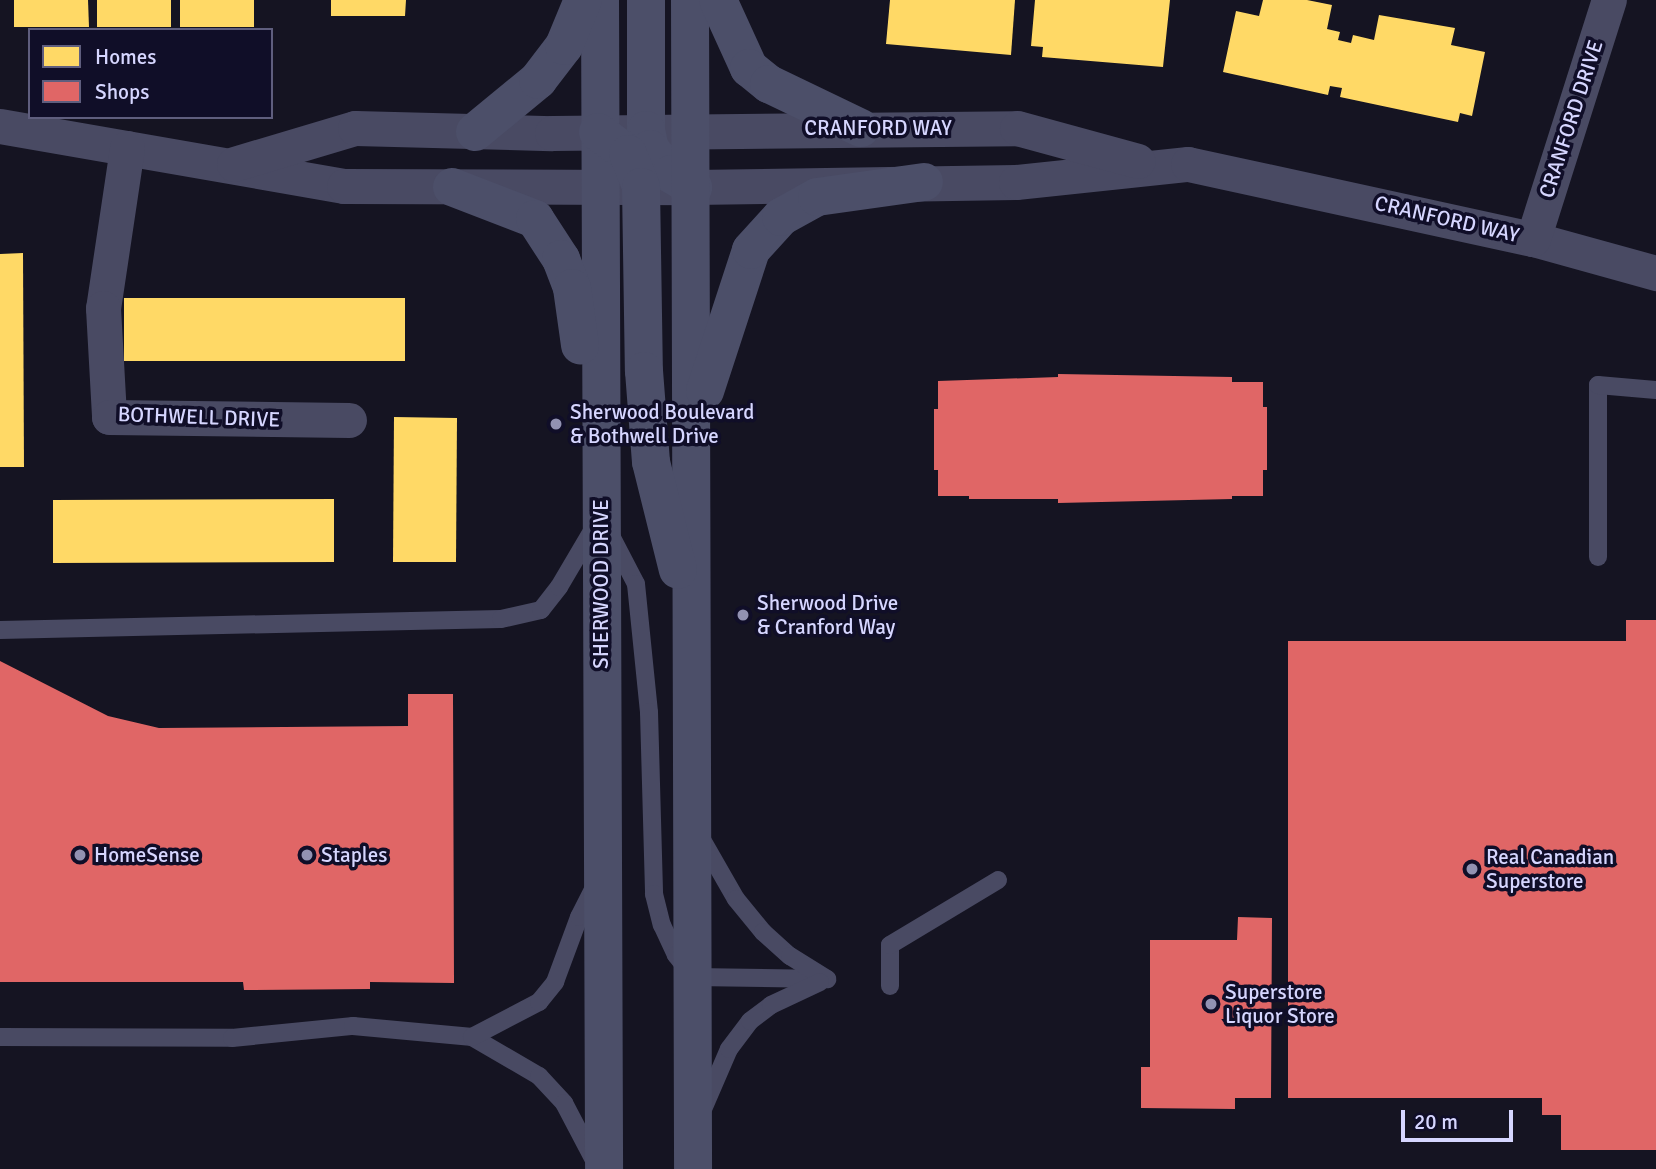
<!DOCTYPE html>
<html>
<head>
<meta charset="utf-8">
<style>
	body { margin:0 }
	#map { position:relative; width:1656px; height:1169px; overflow:hidden; background:#151422; font-family:Signika,sans-serif }
	div>[style] { position:absolute }
	.homes>* { inset:0; background:#ffd966 }
	.shops>* { inset:0; background:#e06666 }
	.service>* { height:18px; margin:-9px; padding:0 9px; transform-origin:9px; border-radius:9px; background:#494a63 }
	.minor>* { height:35px; margin:-17.5px; padding:0 17.5px; transform-origin:17.5px; border-radius:17.5px; background:#494a63 }
	.secondary>* { height:38px; margin:-19px; padding:0 19px; transform-origin:19px; border-radius:19px; background:#4c4f69 }
	.dots>* { width:19px; height:19px; translate:-50% -50%; box-sizing:border-box; border:4px solid #100e28; border-radius:50% }
	span { translate:-50% -50%; white-space:nowrap; text-align:center; line-height:1.15; -webkit-text-stroke:7px #100e28; paint-order:stroke }
	.street-label { font-size:21px; color:#d6d6ff }
	.poi-label { font-size:21px; color:#d6d6ff }
	.left { translate:0 -50%; text-align:left }
	.legend { position:absolute; left:28px; top:28px; width:245px; height:91px; box-sizing:border-box; background:#100e28; border:2px solid #5f5e7e; margin:0; padding:9px 12px; list-style:none; font-size:21px; color:#d6d6ff }
	.legend li { display:flex; align-items:center; gap:14px; height:35px }
	.legend b { width:35px; border:2px solid #5f5e7e }
	.scale { position:absolute; left:1401px; top:1110px; width:112px; height:32px; box-sizing:border-box; border:4px solid #d6d6ff; border-top:0; padding-left:9px; font-size:21px; line-height:24px; white-space:nowrap; color:#d6d6ff; -webkit-text-stroke:5px #100e28; paint-order:stroke }
</style>
</head>
<body>
<div id="map">
	<div class="homes">
		<div style="clip-path:polygon(14px 0,88px 0,89px 27px,14px 27px)"></div>
		<div style="clip-path:polygon(97px 0,171px 0,171px 27px,97px 27px)"></div>
		<div style="clip-path:polygon(180px 0,254px 0,254px 27px,180px 27px)"></div>
		<div style="clip-path:polygon(331px 0,406px 0,405px 16px,331px 16px)"></div>
		<div style="clip-path:polygon(890px 0,1015px 0,1011px 55px,886px 44px)"></div>
		<div style="clip-path:polygon(1035px 0,1170px 0,1163px 67px,1042px 57px,1043px 47px,1031px 46px)"></div>
		<div style="clip-path:polygon(1263px 0,1307px 0,1332px 5px,1327px 29px,1340px 32px,1338px 40px,1351px 43px,1353px 35px,1374px 40px,1379px 15px,1455px 28px,1451px 45px,1485px 52px,1472px 116px,1460px 113px,1458px 122px,1340px 97px,1342px 88px,1330px 86px,1328px 95px,1223px 72px,1236px 11px,1259px 16px)"></div>
		<div style="clip-path:polygon(23px 253px,24px 467px,0 467px,0 254px)"></div>
		<div style="clip-path:polygon(124px 298px,405px 298px,405px 361px,124px 361px)"></div>
		<div style="clip-path:polygon(394px 417px,457px 418px,456px 562px,393px 562px)"></div>
		<div style="clip-path:polygon(334px 499px,334px 562px,53px 563px,53px 500px)"></div>
	</div>
	<div class="shops">
		<div style="clip-path:polygon(1058px 374px,1232px 377px,1232px 382px,1263px 382px,1263px 407px,1267px 407px,1267px 470px,1263px 470px,1263px 496px,1232px 496px,1232px 499px,1058px 503px,1058px 499px,969px 499px,969px 496px,938px 496px,938px 470px,934px 470px,934px 409px,938px 409px,938px 381px,1058px 377px)"></div>
		<div style="clip-path:polygon(1626px 620px,1656px 620px,1656px 1150px,1561px 1150px,1561px 1115px,1542px 1115px,1542px 1098px,1288px 1098px,1288px 641px,1626px 641px)"></div>
		<div style="clip-path:polygon(0 661px,108px 716px,159px 728px,408px 726px,408px 694px,453px 694px,454px 983px,370px 982px,370px 989px,244px 990px,243px 982px,0 982px)"></div>
		<div style="clip-path:polygon(1238px 917px,1272px 918px,1271px 1098px,1235px 1098px,1235px 1109px,1141px 1108px,1141px 1067px,1150px 1067px,1150px 940px,1237px 940px)"></div>
	</div>
	<div class="service">
		<div style="left:610px;top:534px;width:56px;rotate:62.5deg"></div>
		<div style="left:636px;top:584px;width:129px;rotate:84.2deg"></div>
		<div style="left:649px;top:712px;width:182px;rotate:88.4deg"></div>
		<div style="left:654px;top:894px;width:32px;rotate:76deg"></div>
		<div style="left:662px;top:925px;width:33px;rotate:65deg"></div>
		<div style="left:676px;top:955px;width:28px;rotate:52deg"></div>
		<div style="left:693px;top:977px;width:134px;rotate:0.9deg"></div>
		<div style="left:1598px;top:557px;width:172px;rotate:-90deg"></div>
		<div style="left:1598px;top:385px;width:58px;rotate:4.9deg"></div>
		<div style="left:0;top:630px;width:501px;rotate:-1.26deg"></div>
		<div style="left:501px;top:619px;width:41px;rotate:-12.7deg"></div>
		<div style="left:541px;top:610px;width:29px;rotate:-52deg"></div>
		<div style="left:559px;top:587px;width:65px;rotate:-59.5deg"></div>
		<div style="left:701px;top:838px;width:70px;rotate:60.2deg"></div>
		<div style="left:736px;top:899px;width:43px;rotate:50.7deg"></div>
		<div style="left:763px;top:932px;width:36px;rotate:42deg"></div>
		<div style="left:790px;top:956px;width:44px;rotate:31.9deg"></div>
		<div style="left:890px;top:986px;width:41px;rotate:-90deg"></div>
		<div style="left:890px;top:945px;width:126px;rotate:-31deg"></div>
		<div style="left:0;top:1037px;width:232px;rotate:0.2deg"></div>
		<div style="left:232px;top:1038px;width:122px;rotate:-5.7deg"></div>
		<div style="left:353px;top:1026px;width:120px;rotate:5.3deg"></div>
		<div style="left:472px;top:1037px;width:78px;rotate:30.2deg"></div>
		<div style="left:539px;top:1076px;width:37px;rotate:47deg"></div>
		<div style="left:564px;top:1103px;width:67px;rotate:62.3deg"></div>
		<div style="left:472px;top:1037px;width:76px;rotate:-27.6deg"></div>
		<div style="left:539px;top:1002px;width:26px;rotate:-51deg"></div>
		<div style="left:555px;top:982px;width:69px;rotate:-69.7deg"></div>
		<div style="left:579px;top:917px;width:33px;rotate:-63deg"></div>
		<div style="left:704px;top:1107px;width:63px;rotate:-66.7deg"></div>
		<div style="left:729px;top:1049px;width:35px;rotate:-53deg"></div>
		<div style="left:750px;top:1021px;width:26px;rotate:-37deg"></div>
		<div style="left:771px;top:1005px;width:54px;rotate:-25.1deg"></div>
	</div>
	<div class="minor">
		<div style="left:0;top:126px;width:349px;rotate:9.9deg"></div>
		<div style="left:344px;top:186px;width:349px;rotate:0.2deg"></div>
		<div style="left:693px;top:187px;width:323px;rotate:-0.9deg"></div>
		<div style="left:1016px;top:182px;width:173px;rotate:-6deg"></div>
		<div style="left:1188px;top:164px;width:353px;rotate:12.3deg"></div>
		<div style="left:1533px;top:239px;width:128px;rotate:15.5deg"></div>
		<div style="left:127px;top:148px;width:162px;rotate:98.5deg"></div>
		<div style="left:103px;top:308px;width:109px;rotate:86.8deg"></div>
		<div style="left:109px;top:417px;width:240px;rotate:0.7deg"></div>
		<div style="left:234px;top:164px;width:126px;rotate:-16.6deg"></div>
		<div style="left:355px;top:128px;width:197px;rotate:1.5deg"></div>
		<div style="left:552px;top:133px;width:465px;rotate:-0.6deg"></div>
		<div style="left:1017px;top:128px;width:125px;rotate:15.3deg"></div>
		<div style="left:1533px;top:239px;width:251px;rotate:-72.4deg"></div>
	</div>
	<div class="secondary">
		<div style="left:600px;top:0;width:1169px;rotate:89.8deg"></div>
		<div style="left:646px;top:0;width:130px;rotate:90deg"></div>
		<div style="left:646px;top:130px;width:19px;rotate:78deg"></div>
		<div style="left:650px;top:149px;width:33px;rotate:50deg"></div>
		<div style="left:671px;top:174px;width:26px;rotate:31deg"></div>
		<div style="left:690px;top:0;width:1169px;rotate:89.85deg"></div>
		<div style="left:718px;top:0;width:75px;rotate:65.5deg"></div>
		<div style="left:749px;top:68px;width:26px;rotate:39deg"></div>
		<div style="left:769px;top:84px;width:102px;rotate:25.6deg"></div>
		<div style="left:475px;top:132px;width:82px;rotate:-39.5deg"></div>
		<div style="left:538px;top:80px;width:43px;rotate:-52.6deg"></div>
		<div style="left:564px;top:46px;width:50px;rotate:-67.6deg"></div>
		<div style="left:598px;top:132px;width:37px;rotate:36deg"></div>
		<div style="left:628px;top:154px;width:35px;rotate:68deg"></div>
		<div style="left:641px;top:187px;width:184px;rotate:89.1deg"></div>
		<div style="left:644px;top:371px;width:91px;rotate:85.6deg"></div>
		<div style="left:651px;top:462px;width:111px;rotate:76deg"></div>
		<div style="left:452px;top:187px;width:89px;rotate:21.1deg"></div>
		<div style="left:535px;top:219px;width:48px;rotate:57deg"></div>
		<div style="left:561px;top:259px;width:31px;rotate:69deg"></div>
		<div style="left:572px;top:288px;width:58px;rotate:82deg"></div>
		<div style="left:705px;top:391px;width:148px;rotate:-71.9deg"></div>
		<div style="left:751px;top:250px;width:45px;rotate:-47.7deg"></div>
		<div style="left:781px;top:217px;width:41px;rotate:-29.1deg"></div>
		<div style="left:817px;top:197px;width:108px;rotate:-8deg"></div>
	</div>
	<div class="dots">
		<div style="left:556px;top:424px;background:#9292b2"></div>
		<div style="left:743px;top:615px;background:#9292b2"></div>
		<div style="left:80px;top:855px;background:#9292b2"></div>
		<div style="left:307px;top:855px;background:#9292b2"></div>
		<div style="left:1472px;top:869px;background:#9292b2"></div>
		<div style="left:1211px;top:1004px;background:#9292b2"></div>
	</div>
	<div class="street-label">
		<span style="left:1571px;top:119px;rotate:-72deg">CRANFORD DRIVE</span>
		<span style="left:878px;top:128px">CRANFORD WAY</span>
		<span style="left:1447px;top:219px;rotate:13deg">CRANFORD WAY</span>
		<span style="left:199px;top:417px;rotate:2deg">BOTHWELL DRIVE</span>
		<span style="left:601px;top:584px;rotate:-90deg">SHERWOOD DRIVE</span>
	</div>
	<div class="poi-label">
		<span class="left" style="left:570px;top:424px">Sherwood Boulevard<br>&amp; Bothwell Drive</span>
		<span class="left" style="left:757px;top:615px">Sherwood Drive<br>&amp; Cranford Way</span>
		<span class="left" style="left:94px;top:855px">HomeSense</span>
		<span class="left" style="left:321px;top:855px">Staples</span>
		<span class="left" style="left:1486px;top:869px">Real Canadian<br>Superstore</span>
		<span class="left" style="left:1225px;top:1004px">Superstore<br>Liquor Store</span>
	</div>
	<ul class="legend">
	<li><b style="height:19px;background:#ffd966"></b>Homes</li>
	<li><b style="height:19px;background:#e06666"></b>Shops</li>
	</ul>
	<div class="scale">20 m</div>
</div>
</body>
</html>
